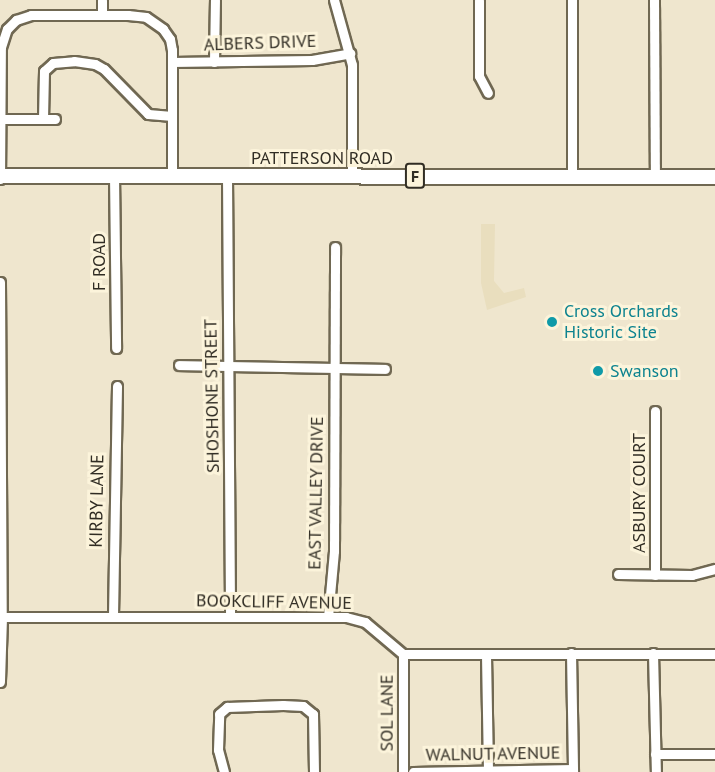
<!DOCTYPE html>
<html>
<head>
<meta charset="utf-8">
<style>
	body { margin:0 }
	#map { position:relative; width:715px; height:772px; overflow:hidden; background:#efe6ce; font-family:"PT Sans",sans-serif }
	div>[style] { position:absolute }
	.built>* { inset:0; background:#e9debe }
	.roads { filter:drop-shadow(2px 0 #706852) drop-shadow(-2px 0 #706852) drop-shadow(0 2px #706852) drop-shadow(0 -2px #706852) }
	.street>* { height:9px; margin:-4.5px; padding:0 4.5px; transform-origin:4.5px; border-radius:4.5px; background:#fff }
	.primary>* { height:14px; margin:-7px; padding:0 7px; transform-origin:7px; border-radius:7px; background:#fff }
	.dots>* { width:16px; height:16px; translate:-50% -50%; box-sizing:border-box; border:3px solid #fcf4db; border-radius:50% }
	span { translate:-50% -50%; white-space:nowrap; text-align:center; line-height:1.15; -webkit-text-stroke:6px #fcf4db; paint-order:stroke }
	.shield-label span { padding:2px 4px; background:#fcf4db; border:2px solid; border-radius:4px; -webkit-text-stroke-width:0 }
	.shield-label { font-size:16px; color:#312d24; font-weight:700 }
	.street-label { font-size:18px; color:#312d24 }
	.culture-label { font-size:18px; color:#0d838f }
	.left { translate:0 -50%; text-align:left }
</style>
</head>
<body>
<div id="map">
	<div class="built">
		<div style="clip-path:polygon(481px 224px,495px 224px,494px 281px,504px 293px,524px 288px,526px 297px,487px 310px,481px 283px)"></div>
	</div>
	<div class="roads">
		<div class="street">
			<div style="left:102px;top:0;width:14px;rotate:90deg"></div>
			<div style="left:334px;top:0;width:67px;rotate:74.5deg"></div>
			<div style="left:352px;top:65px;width:111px;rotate:90deg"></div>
			<div style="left:479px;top:0;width:76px;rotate:90deg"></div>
			<div style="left:479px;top:76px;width:19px;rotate:62deg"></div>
			<div style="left:572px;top:0;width:177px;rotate:90deg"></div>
			<div style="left:654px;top:0;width:177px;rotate:89.7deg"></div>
			<div style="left:172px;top:62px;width:140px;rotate:-0.8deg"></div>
			<div style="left:312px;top:60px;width:39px;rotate:-10deg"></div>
			<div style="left:214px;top:62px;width:62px;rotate:-89.1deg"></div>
			<div style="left:0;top:119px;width:55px"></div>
			<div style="left:43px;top:119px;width:48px;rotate:-88.8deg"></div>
			<div style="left:44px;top:71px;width:12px;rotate:-42deg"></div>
			<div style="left:53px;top:63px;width:21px;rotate:-5deg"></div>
			<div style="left:74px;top:61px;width:21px;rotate:8deg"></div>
			<div style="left:95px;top:64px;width:10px;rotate:29deg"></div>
			<div style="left:104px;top:69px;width:63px;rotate:45.6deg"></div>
			<div style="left:148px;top:114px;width:24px;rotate:5deg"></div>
			<div style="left:114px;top:175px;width:173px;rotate:89.3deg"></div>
			<div style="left:227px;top:176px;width:440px;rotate:89.6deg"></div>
			<div style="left:0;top:179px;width:132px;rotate:-89.6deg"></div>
			<div style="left:1px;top:47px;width:19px;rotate:-72deg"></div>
			<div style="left:7px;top:29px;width:13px;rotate:-45deg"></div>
			<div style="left:16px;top:20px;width:16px;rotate:-18deg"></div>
			<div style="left:31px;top:15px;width:97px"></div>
			<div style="left:128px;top:15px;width:18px;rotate:6deg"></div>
			<div style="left:146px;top:17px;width:21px;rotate:35deg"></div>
			<div style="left:163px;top:29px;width:12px;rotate:55deg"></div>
			<div style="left:170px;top:39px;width:11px;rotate:80deg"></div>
			<div style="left:172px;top:50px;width:126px;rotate:90deg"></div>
			<div style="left:0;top:282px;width:335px;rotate:89.7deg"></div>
			<div style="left:2px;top:617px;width:65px;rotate:91.8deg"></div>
			<div style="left:179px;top:365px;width:206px;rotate:1.1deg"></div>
			<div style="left:618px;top:574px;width:74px;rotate:0.8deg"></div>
			<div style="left:692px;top:575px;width:24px;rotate:-15deg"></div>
			<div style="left:655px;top:575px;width:164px;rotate:-90deg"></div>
			<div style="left:113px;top:616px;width:230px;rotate:-89deg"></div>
			<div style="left:0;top:617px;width:346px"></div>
			<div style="left:346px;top:617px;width:20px;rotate:15deg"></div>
			<div style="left:365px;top:622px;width:50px;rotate:40.1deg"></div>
			<div style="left:403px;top:654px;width:312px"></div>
			<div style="left:328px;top:617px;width:66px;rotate:-84.8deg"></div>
			<div style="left:334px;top:551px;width:304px;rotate:-89.8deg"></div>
			<div style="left:571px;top:653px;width:119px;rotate:89deg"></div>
			<div style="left:653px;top:653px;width:119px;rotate:88.6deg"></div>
			<div style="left:403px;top:654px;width:118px;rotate:90deg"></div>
			<div style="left:486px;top:655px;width:117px;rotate:89deg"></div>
			<div style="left:655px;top:754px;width:60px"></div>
			<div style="left:224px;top:772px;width:23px;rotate:-105deg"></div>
			<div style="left:218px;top:750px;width:36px;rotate:-88deg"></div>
			<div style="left:219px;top:714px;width:11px;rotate:-41deg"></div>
			<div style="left:227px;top:707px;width:56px;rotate:-2deg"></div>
			<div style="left:283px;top:705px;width:20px;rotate:3deg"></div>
			<div style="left:303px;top:706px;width:13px;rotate:39deg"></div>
			<div style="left:313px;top:714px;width:58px;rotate:89deg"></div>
			<div style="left:413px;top:772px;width:160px;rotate:-1.1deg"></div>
		</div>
		<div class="primary">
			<div style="left:0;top:176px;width:715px;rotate:0.08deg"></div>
		</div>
	</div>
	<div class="dots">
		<div style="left:552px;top:322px;background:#0f9aa8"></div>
		<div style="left:598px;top:371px;background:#0f9aa8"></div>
	</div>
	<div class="shield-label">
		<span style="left:415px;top:176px">F</span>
	</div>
	<div class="street-label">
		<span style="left:260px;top:43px;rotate:-2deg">ALBERS DRIVE</span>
		<span style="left:322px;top:158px">PATTERSON ROAD</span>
		<span style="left:99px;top:262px;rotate:-90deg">F ROAD</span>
		<span style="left:212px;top:396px;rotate:-91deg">SHOSHONE STREET</span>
		<span style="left:316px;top:493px;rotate:-89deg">EAST VALLEY DRIVE</span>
		<span style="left:639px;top:493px;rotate:-90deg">ASBURY COURT</span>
		<span style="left:97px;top:501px;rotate:-89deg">KIRBY LANE</span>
		<span style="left:274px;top:602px;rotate:1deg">BOOKCLIFF AVENUE</span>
		<span style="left:387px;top:713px;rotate:-90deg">SOL LANE</span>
		<span style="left:493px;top:754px;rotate:-1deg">WALNUT AVENUE</span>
	</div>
	<div class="culture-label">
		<span class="left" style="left:564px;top:322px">Cross Orchards<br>Historic Site</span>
		<span class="left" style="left:610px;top:371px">Swanson</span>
	</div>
</div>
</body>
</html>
